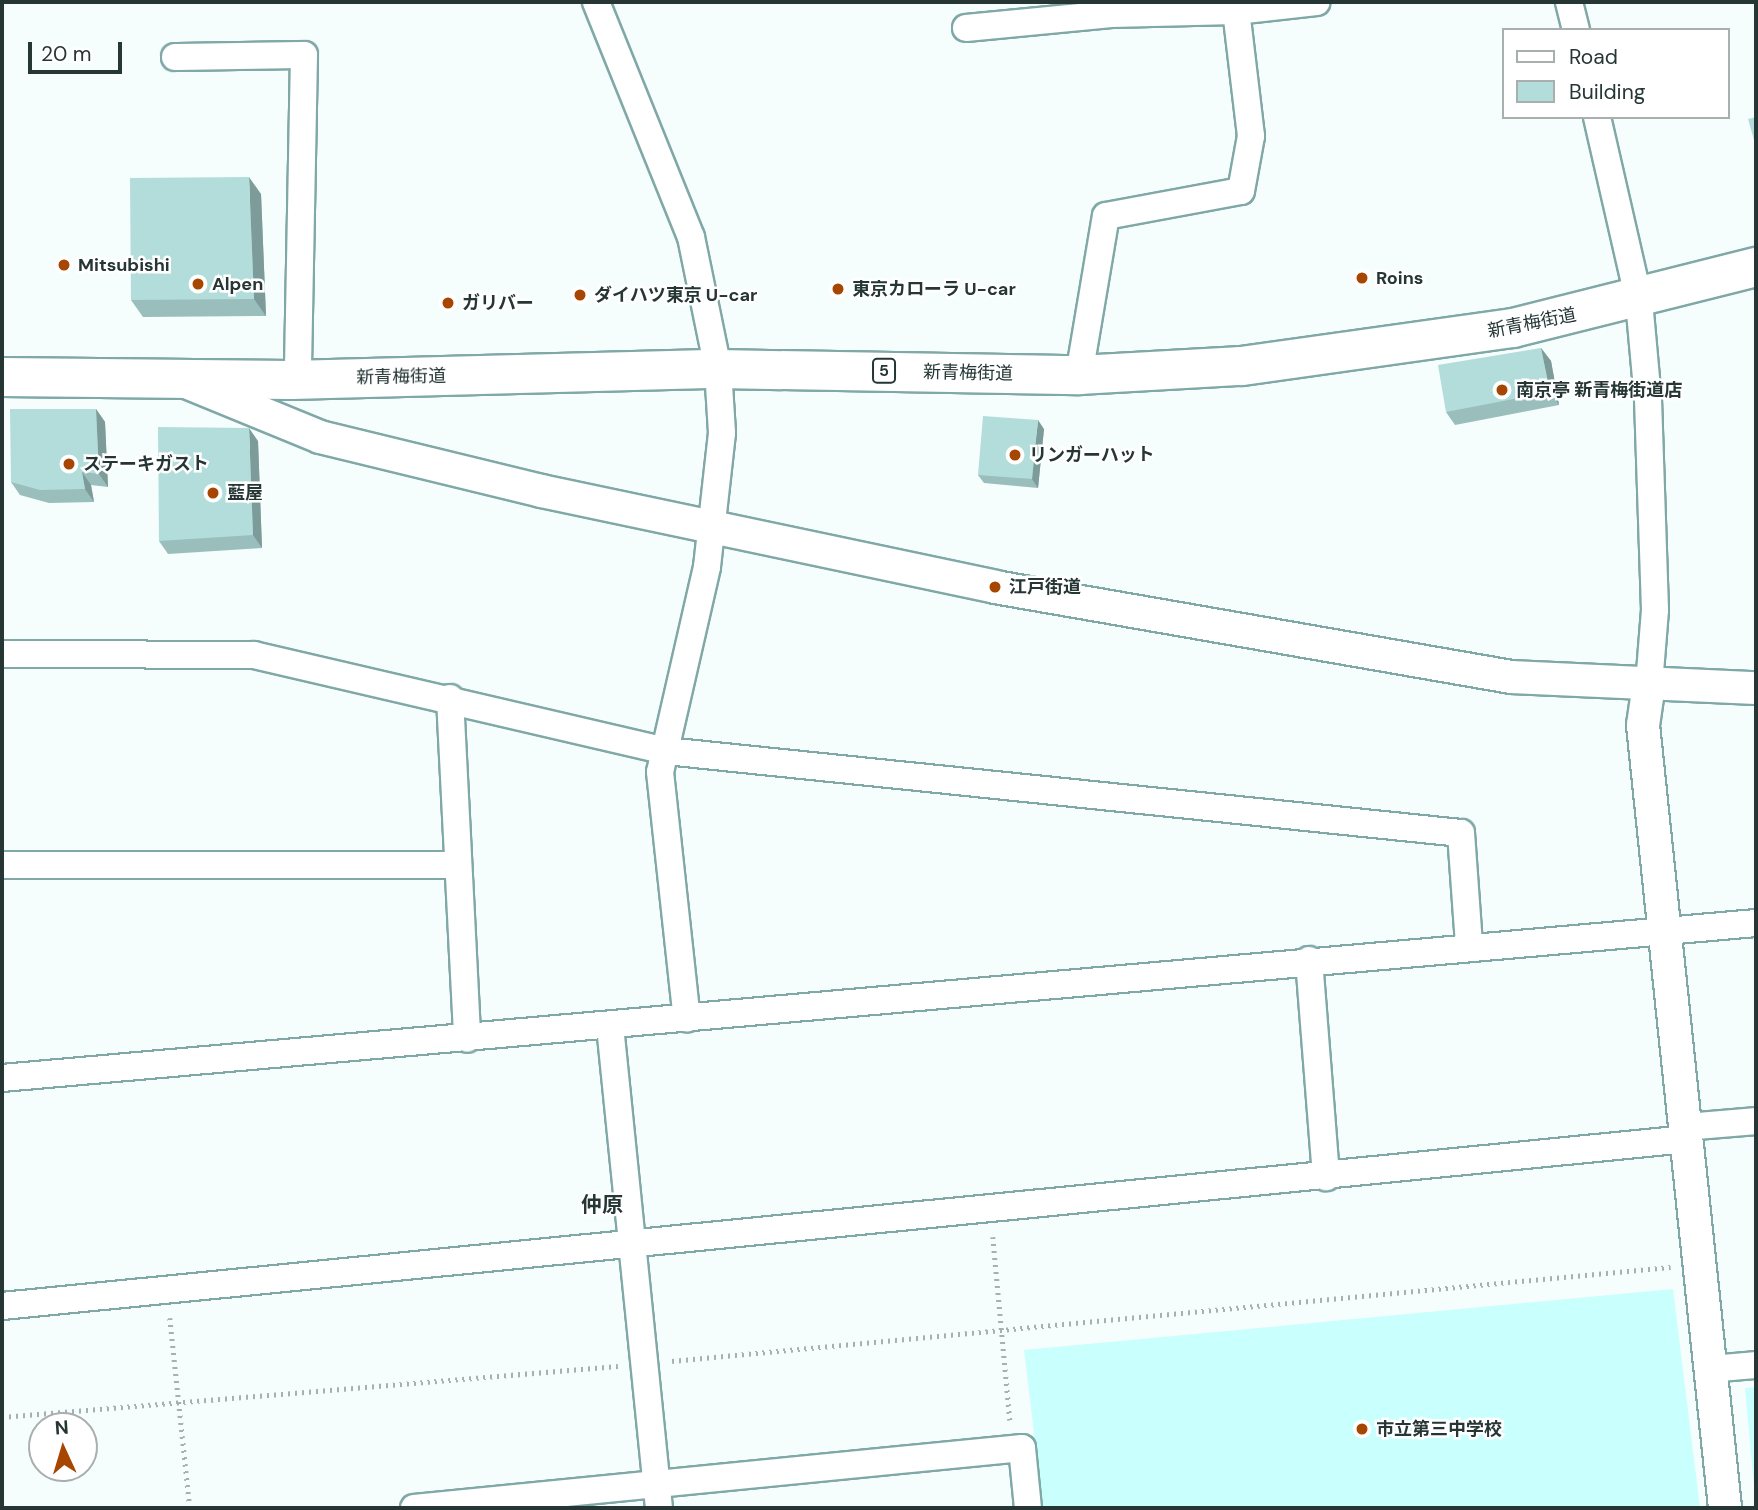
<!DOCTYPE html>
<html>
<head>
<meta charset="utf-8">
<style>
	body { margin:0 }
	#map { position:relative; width:1758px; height:1510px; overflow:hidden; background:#f5fdfd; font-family:"DM Sans","Noto Sans JP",sans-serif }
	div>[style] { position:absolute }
	.built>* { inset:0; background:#c9fffd }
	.path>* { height:4.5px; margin-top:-2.25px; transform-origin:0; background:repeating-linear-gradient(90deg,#a5b0b0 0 2px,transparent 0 7px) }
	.roads { filter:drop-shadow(2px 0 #7fa8a6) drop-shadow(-2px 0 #7fa8a6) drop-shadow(0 2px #7fa8a6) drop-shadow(0 -2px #7fa8a6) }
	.minor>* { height:26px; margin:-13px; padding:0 13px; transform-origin:13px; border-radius:13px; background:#fff }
	.tertiary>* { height:32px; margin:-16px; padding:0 16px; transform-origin:16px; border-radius:16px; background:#fff }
	.primary>* { height:38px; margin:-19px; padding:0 19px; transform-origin:19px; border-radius:19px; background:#fff }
	.wall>* { inset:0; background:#99bebc }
	.shaded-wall>* { inset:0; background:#7d9b99 }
	.building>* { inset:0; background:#b2dddb }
	.dots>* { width:19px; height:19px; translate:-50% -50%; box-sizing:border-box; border:4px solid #fff; border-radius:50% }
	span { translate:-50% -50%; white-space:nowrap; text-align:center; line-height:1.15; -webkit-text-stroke:5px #fff; paint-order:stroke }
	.shield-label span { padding:2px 5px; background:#fff; border:2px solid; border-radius:5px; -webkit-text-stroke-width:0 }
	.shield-label { font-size:16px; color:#253635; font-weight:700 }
	.poi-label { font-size:18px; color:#253635; font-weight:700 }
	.left { translate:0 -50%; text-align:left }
	.street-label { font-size:18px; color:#253635 }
	.quarter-label { font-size:21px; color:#253635; font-weight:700 }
	.frame { position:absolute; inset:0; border:4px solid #253635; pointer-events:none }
	.legend { position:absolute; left:1502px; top:28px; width:228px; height:91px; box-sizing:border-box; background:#fff; border:2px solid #a8afae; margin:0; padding:9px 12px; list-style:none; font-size:21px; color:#253635 }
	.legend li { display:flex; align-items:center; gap:14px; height:35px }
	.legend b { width:35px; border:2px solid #a8afae }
	.north { position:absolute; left:28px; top:1412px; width:70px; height:70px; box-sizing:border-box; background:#fff; border:2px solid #a8afae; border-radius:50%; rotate:356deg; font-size:19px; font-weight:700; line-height:28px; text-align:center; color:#253635 }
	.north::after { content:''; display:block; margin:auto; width:24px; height:32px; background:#a74600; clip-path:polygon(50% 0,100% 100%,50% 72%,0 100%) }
	.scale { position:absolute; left:28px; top:42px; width:94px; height:32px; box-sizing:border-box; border:4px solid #253635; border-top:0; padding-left:9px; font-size:21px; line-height:24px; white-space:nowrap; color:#253635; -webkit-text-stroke:5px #fff; paint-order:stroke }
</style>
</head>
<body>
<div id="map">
	<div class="built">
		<div style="clip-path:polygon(1673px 1289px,1700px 1508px,1043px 1508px,1024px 1350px)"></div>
		<div style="clip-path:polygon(1756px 1387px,1756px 1508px,1745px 1388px)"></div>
	</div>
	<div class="path">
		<div style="left:993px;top:1237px;width:184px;rotate:84.7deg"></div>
		<div style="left:170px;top:1318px;width:191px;rotate:84deg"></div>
		<div style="left:672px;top:1361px;width:1003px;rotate:-5.38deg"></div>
		<div style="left:2px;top:1417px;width:618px;rotate:-4.73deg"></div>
	</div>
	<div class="roads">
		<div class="minor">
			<div style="left:596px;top:2px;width:253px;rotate:68deg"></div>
			<div style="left:691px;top:237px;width:135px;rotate:78.4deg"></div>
			<div style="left:718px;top:369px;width:64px;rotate:86.4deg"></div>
			<div style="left:722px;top:433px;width:135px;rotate:96.4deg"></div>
			<div style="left:707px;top:567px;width:210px;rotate:102.9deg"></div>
			<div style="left:660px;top:772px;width:248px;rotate:83.8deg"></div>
			<div style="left:1569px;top:2px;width:29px;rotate:76deg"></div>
			<div style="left:966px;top:28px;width:146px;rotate:-5.5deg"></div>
			<div style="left:1111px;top:14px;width:125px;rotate:-1.4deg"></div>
			<div style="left:175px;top:57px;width:129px;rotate:-0.9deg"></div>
			<div style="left:304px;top:55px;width:325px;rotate:91.1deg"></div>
			<div style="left:1597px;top:117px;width:189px;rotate:77.1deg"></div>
			<div style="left:1639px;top:301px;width:98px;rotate:84.8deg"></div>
			<div style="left:1648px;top:399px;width:211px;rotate:88.1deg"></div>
			<div style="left:1655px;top:610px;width:74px;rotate:94.6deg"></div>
			<div style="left:1079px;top:375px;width:161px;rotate:-80.4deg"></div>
			<div style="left:1106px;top:216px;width:137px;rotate:-10.5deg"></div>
			<div style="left:1241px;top:191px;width:56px;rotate:-79.7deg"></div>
			<div style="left:1251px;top:136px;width:126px;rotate:-96.8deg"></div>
			<div style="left:1236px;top:11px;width:81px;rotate:-6.3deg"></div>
			<div style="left:2px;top:654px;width:252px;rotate:0.2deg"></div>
			<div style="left:254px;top:655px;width:423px;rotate:13.1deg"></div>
			<div style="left:666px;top:751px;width:799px;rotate:5.89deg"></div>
			<div style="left:1461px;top:833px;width:112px;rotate:85.9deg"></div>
			<div style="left:450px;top:698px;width:341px;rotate:87.1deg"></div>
			<div style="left:2px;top:865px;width:455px"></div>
			<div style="left:1309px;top:960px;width:218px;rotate:85.5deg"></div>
			<div style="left:610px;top:1026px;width:484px;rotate:84.2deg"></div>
			<div style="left:2px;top:1078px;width:1761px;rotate:-5.05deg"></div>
			<div style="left:1685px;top:1127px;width:71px;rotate:-4.8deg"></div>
			<div style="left:2px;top:1306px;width:1692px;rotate:-5.66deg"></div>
			<div style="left:1710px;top:1369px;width:46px;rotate:-5deg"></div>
			<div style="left:414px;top:1508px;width:611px;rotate:-5.64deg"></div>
			<div style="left:1022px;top:1448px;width:60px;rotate:84.3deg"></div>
		</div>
		<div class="tertiary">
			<div style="left:186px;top:382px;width:145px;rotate:22.3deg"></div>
			<div style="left:320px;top:437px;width:228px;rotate:13.7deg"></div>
			<div style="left:541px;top:491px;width:464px;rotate:11.9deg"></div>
			<div style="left:995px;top:587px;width:524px;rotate:9.89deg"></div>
			<div style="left:1511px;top:677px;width:245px;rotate:2.6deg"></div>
			<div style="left:1649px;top:684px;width:41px;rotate:98.3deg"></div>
			<div style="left:1643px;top:725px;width:787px;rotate:84.02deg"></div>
		</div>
		<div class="primary">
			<div style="left:2px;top:377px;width:289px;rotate:0.6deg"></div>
			<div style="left:291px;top:380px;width:427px;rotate:-1.5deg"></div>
			<div style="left:718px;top:369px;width:361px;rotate:1deg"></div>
			<div style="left:1079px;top:375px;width:163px;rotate:-3.2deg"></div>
			<div style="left:1242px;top:366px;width:274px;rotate:-8deg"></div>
			<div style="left:1513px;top:328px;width:251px;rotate:-14.1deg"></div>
		</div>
	</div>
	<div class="wall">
		<div style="clip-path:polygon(261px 194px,266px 316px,143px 317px,131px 300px)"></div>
		<div style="clip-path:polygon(1541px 348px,1551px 361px,1559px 405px,1455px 425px,1446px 412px)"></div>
		<div style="clip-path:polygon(96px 409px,105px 422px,108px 487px,91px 485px,94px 502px,49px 503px,20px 495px,11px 482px)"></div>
		<div style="clip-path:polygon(1044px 429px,1038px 488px,984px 483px,978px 475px)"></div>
		<div style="clip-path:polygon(258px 441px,262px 548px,168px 554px,159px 541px)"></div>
	</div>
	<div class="shaded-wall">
		<div style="clip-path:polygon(249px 177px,261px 194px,266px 316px,254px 299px)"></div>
		<div style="clip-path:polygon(1541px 348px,1551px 361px,1559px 405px,1550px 392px)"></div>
		<div style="clip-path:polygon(96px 409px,105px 422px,108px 487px,99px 474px)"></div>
		<div style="clip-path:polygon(1038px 420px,1044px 429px,1038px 488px,1032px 479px)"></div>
		<div style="clip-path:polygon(249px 428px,258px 441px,262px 548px,253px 535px)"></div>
		<div style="clip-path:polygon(82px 472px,91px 485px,94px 502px,85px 489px)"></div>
	</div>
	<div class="building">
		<div style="clip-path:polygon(1756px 117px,1756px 147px,1748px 119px)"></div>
		<div style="clip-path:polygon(249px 177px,254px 299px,131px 300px,130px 178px)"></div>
		<div style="clip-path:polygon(1541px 348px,1550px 392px,1446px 412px,1438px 365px)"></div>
		<div style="clip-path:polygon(10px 409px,96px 409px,99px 474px,82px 472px,85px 489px,40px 490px,11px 482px)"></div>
		<div style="clip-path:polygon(983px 416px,1038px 420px,1032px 479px,978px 475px)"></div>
		<div style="clip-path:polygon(158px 427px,249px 428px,253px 535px,159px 541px)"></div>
	</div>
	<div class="dots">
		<div style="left:64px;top:265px;background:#a74600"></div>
		<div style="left:1362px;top:278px;background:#a74600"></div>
		<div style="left:198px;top:284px;background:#a74600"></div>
		<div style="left:838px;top:289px;background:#a74600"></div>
		<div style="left:580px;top:295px;background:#a74600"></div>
		<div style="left:448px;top:303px;background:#a74600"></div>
		<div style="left:1502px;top:390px;background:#a74600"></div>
		<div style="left:1015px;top:455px;background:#a74600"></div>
		<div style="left:69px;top:464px;background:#a74600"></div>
		<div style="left:213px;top:493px;background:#a74600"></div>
		<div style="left:995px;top:587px;background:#a74600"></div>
		<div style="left:1362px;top:1429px;background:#a74600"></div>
	</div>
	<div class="shield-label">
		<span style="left:884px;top:371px">5</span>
	</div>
	<div class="poi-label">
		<span class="left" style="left:78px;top:265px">Mitsubishi</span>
		<span class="left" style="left:1376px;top:278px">Roins</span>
		<span class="left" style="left:212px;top:284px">Alpen</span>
		<span class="left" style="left:852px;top:289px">東京カローラ U-car</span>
		<span class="left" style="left:594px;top:295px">ダイハツ東京 U-car</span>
		<span class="left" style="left:462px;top:303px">ガリバー</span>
		<span class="left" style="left:1516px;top:390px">南京亭 新青梅街道店</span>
		<span class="left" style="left:1029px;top:455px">リンガーハット</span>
		<span class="left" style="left:83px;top:464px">ステーキガスト</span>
		<span class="left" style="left:227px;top:493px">藍屋</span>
		<span class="left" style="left:1009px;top:587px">江戸街道</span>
		<span class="left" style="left:1376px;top:1429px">市立第三中学校</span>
	</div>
	<div class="street-label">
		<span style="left:1532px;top:323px;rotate:-11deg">新青梅街道</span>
		<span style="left:968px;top:373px;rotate:1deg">新青梅街道</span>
		<span style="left:401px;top:377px;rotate:-1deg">新青梅街道</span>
	</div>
	<div class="quarter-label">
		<span style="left:602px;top:1205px">仲原</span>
	</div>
	<div class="frame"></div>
	<ul class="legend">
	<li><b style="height:9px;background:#fff"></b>Road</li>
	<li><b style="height:19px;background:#b2dddb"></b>Building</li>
	</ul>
	<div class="north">N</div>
	<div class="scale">20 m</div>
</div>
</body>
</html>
